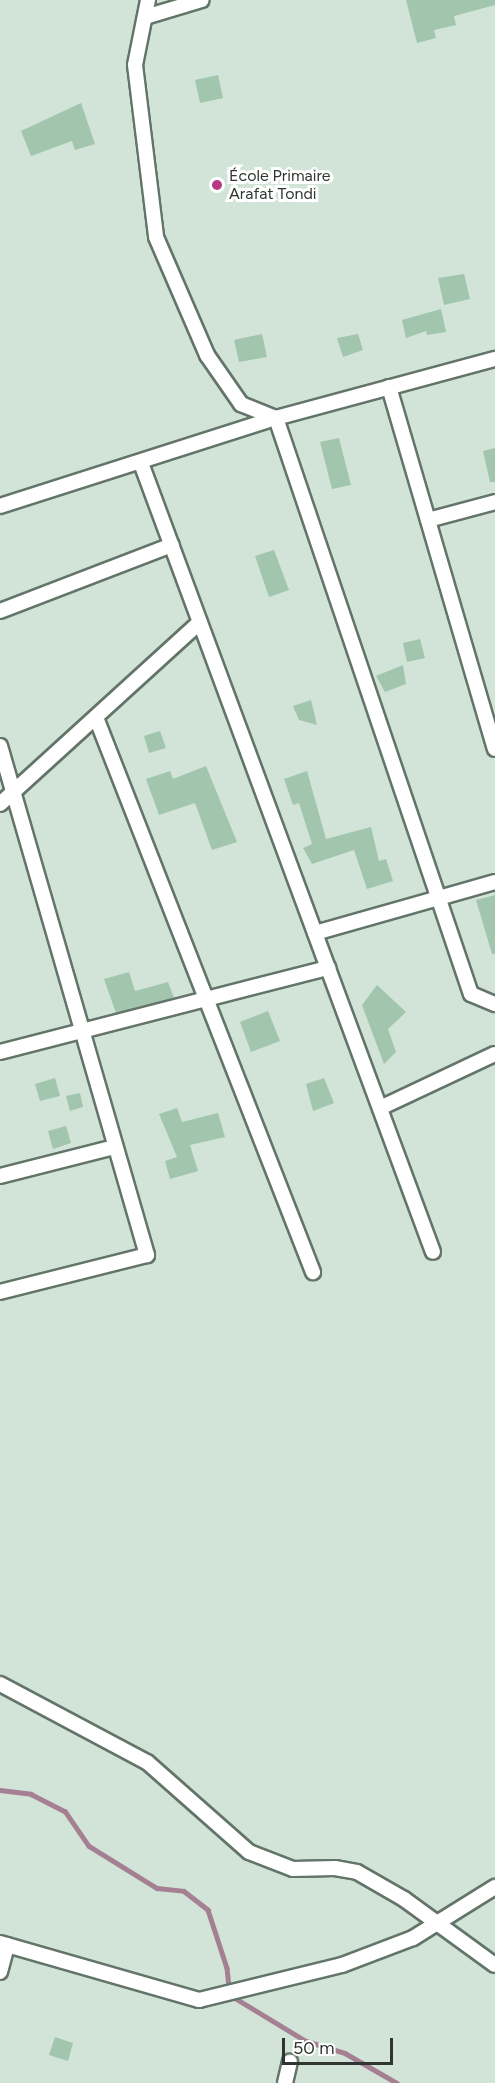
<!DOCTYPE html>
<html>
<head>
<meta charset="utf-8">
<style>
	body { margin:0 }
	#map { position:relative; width:495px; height:2083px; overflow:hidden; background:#d1e4d7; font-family:Figtree,sans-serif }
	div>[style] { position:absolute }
	.stream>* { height:4.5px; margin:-2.25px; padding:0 2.25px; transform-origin:2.25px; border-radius:2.25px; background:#a48092 }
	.building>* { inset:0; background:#a1c5ad }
	.roads { filter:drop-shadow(2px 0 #637469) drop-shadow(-2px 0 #637469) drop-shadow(0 2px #637469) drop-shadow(0 -2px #637469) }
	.street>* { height:14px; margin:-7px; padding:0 7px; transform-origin:7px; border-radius:7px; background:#fff }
	.dots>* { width:16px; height:16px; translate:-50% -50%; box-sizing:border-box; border:3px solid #fff; border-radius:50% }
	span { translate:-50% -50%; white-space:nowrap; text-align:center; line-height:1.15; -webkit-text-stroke:6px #fff; paint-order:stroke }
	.poi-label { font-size:16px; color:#2f3631 }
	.left { translate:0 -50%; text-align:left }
	.scale { position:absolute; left:282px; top:2038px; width:111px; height:27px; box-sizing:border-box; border:3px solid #2f3631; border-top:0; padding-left:8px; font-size:18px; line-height:21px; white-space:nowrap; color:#2f3631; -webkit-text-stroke:4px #fff; paint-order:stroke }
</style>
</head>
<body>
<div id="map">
	<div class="stream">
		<div style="left:0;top:1790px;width:31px;rotate:7deg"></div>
		<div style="left:31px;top:1794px;width:38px;rotate:27deg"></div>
		<div style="left:65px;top:1811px;width:42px;rotate:55.6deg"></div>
		<div style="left:89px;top:1846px;width:80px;rotate:31.7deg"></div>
		<div style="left:157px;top:1888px;width:27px;rotate:6deg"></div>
		<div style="left:184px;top:1891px;width:31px;rotate:38deg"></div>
		<div style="left:208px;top:1910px;width:61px;rotate:71.9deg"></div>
		<div style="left:227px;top:1968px;width:27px;rotate:84deg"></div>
		<div style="left:230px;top:1995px;width:89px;rotate:31.2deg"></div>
		<div style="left:306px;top:2041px;width:41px;rotate:17.1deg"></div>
		<div style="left:345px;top:2053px;width:60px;rotate:30deg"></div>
	</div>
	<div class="building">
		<div style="clip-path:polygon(406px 0,495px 0,495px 5px,454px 16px,456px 25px,434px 30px,436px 38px,417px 43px)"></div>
		<div style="clip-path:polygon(218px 75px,223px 98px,200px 103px,195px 80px)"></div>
		<div style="clip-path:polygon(81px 103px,95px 144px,75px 150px,72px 141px,31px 156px,21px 131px)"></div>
		<div style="clip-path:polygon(464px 274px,470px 299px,444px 305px,438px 278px)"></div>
		<div style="clip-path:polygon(441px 309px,446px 332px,427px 335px,426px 331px,406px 338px,402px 320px)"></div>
		<div style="clip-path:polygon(262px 334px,267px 357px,239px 362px,234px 340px)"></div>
		<div style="clip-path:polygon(358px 334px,363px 350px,343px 357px,337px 338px)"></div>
		<div style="clip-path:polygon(339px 438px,351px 485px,332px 489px,320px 442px)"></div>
		<div style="clip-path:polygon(495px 448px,495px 482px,490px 482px,483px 451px)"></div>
		<div style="clip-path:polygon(274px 550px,289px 590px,269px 597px,255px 556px)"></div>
		<div style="clip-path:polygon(420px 639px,425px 658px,407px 662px,403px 643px)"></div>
		<div style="clip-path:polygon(403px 665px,406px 684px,385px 692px,376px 676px)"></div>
		<div style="clip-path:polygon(311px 700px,317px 725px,299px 720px,293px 706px)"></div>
		<div style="clip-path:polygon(160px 731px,166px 748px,149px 753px,144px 736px)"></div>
		<div style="clip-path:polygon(206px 766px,237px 842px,212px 850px,195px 803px,159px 815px,146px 779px,170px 771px,173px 779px)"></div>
		<div style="clip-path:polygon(307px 771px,326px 839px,371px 827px,379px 861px,386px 859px,393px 881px,367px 889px,354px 850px,312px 864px,303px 848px,312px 844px,299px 803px,293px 805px,284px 779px)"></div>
		<div style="clip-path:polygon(495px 895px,495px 954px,492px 954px,476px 900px)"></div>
		<div style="clip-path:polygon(129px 972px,135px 991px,168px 982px,174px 998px,116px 1013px,104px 979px)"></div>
		<div style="clip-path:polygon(377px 985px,406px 1012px,388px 1029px,396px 1052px,384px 1064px,362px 1005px)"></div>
		<div style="clip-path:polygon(268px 1011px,280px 1041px,251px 1052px,240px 1022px)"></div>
		<div style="clip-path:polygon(55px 1078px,60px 1096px,40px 1101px,35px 1084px)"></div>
		<div style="clip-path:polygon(324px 1078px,334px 1103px,313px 1111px,306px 1084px)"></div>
		<div style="clip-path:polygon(80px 1093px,83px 1107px,70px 1111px,66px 1096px)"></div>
		<div style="clip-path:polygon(177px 1108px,182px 1122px,218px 1113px,225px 1137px,190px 1145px,198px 1171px,170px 1179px,165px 1161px,177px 1157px,159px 1114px)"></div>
		<div style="clip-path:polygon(66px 1126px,71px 1143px,53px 1149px,48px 1131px)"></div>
		<div style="clip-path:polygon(55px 2037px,73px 2043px,68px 2061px,49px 2055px)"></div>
	</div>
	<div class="roads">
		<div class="street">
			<div style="left:148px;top:0;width:66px;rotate:101.3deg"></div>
			<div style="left:135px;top:65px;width:173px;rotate:83deg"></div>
			<div style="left:156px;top:237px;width:129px;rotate:66.6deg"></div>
			<div style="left:207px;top:355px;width:60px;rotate:55.2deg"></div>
			<div style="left:241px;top:404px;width:38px;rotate:22deg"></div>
			<div style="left:276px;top:418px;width:608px;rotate:71.3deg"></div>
			<div style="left:471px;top:994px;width:26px;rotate:23deg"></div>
			<div style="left:145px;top:17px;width:59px;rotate:-16.6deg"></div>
			<div style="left:389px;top:387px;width:377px;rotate:73.7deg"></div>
			<div style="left:141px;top:463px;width:841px;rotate:69.69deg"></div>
			<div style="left:0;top:506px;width:290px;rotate:-17.7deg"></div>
			<div style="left:276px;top:418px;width:227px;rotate:-15.1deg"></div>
			<div style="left:428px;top:520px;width:69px;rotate:-15deg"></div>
			<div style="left:0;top:611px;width:184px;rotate:-21deg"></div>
			<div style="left:97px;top:720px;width:593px;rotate:68.63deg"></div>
			<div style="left:0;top:746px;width:530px;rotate:73.89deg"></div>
			<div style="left:147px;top:1255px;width:152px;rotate:165.9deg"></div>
			<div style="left:0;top:804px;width:270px;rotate:-42.3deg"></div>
			<div style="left:315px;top:933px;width:187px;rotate:-15.8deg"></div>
			<div style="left:0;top:1052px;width:339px;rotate:-14.4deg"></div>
			<div style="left:380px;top:1108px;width:127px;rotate:-25.2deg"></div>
			<div style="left:0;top:1176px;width:119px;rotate:-14.2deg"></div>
			<div style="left:0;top:1684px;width:166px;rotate:28deg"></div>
			<div style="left:147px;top:1762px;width:136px;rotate:41.4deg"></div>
			<div style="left:249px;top:1852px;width:47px;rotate:21.1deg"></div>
			<div style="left:293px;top:1869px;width:42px;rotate:-1.4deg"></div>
			<div style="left:335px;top:1868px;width:22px;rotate:10deg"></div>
			<div style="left:357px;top:1872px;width:54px;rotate:29.9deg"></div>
			<div style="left:404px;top:1899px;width:112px;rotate:36deg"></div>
			<div style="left:0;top:1943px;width:207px;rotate:16deg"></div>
			<div style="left:199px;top:2000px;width:147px;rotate:-13.8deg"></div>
			<div style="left:342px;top:1965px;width:76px;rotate:-20.8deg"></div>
			<div style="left:413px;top:1938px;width:97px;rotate:-31.9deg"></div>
			<div style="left:0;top:1972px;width:28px;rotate:-75deg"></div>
			<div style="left:285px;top:2083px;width:22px;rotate:-77deg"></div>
		</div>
	</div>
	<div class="dots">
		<div style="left:217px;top:185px;background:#b83884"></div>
	</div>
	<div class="poi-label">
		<span class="left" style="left:229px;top:185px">École Primaire<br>Arafat Tondi</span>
	</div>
	<div class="scale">50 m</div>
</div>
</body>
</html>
